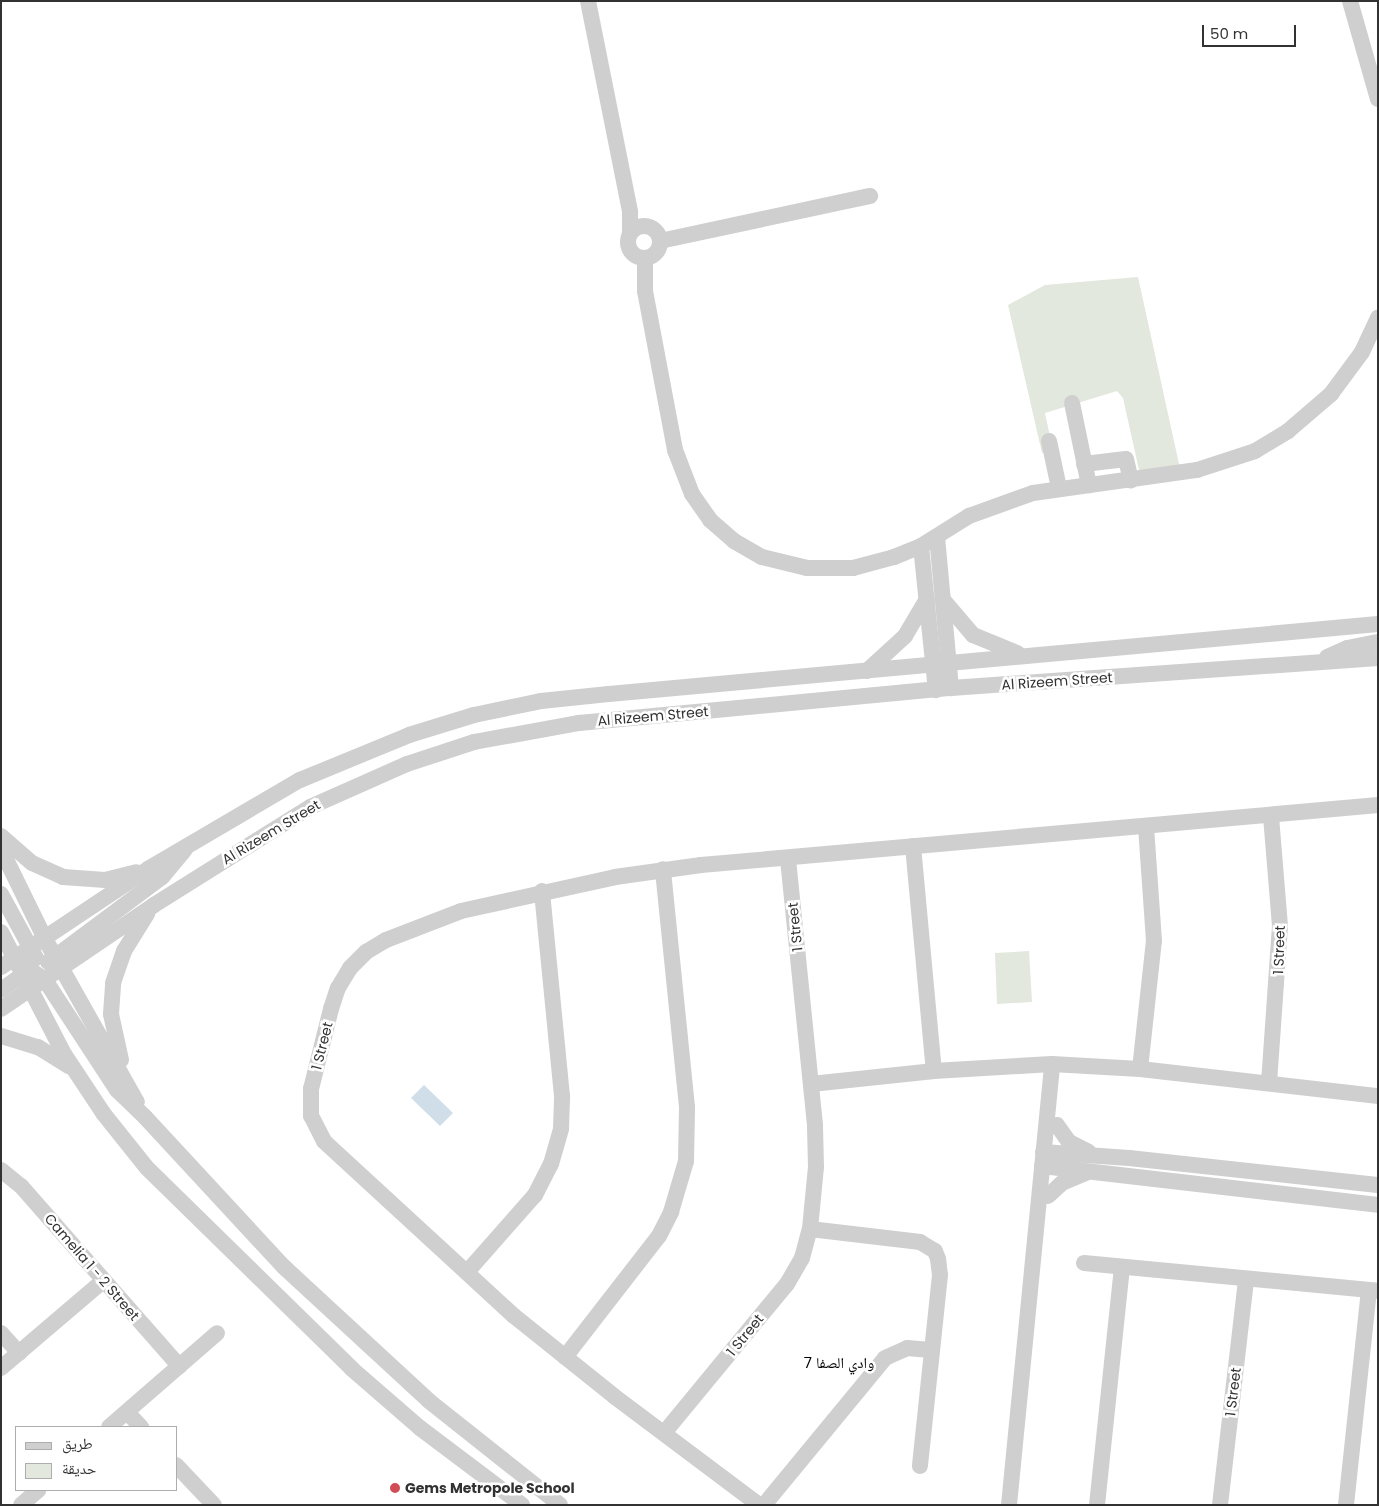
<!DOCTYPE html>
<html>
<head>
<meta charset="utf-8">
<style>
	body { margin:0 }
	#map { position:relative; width:1379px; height:1506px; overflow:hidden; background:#fff; font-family:Poppins,"Noto Naskh Arabic",sans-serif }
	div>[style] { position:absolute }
	.green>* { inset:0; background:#e2e8dd }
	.water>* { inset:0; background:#cfdee8 }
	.minor>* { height:16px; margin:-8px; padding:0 8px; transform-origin:8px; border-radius:8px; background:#cfcfcf }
	.minor>.ring { margin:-8px; padding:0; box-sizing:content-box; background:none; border:16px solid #cfcfcf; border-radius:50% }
	.dots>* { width:14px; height:14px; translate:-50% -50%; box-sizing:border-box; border:2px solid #fff; border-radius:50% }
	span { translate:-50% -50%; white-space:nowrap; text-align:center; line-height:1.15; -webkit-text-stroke:5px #fff; paint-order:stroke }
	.street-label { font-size:14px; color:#323232 }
	.poi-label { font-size:14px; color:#323232; font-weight:700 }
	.left { translate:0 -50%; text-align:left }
	.neighbourhood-label { font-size:15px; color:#000 }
	.frame { position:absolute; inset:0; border:2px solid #323232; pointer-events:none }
	.legend { position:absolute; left:15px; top:1426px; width:162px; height:65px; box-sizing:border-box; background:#fff; border:1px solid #adadad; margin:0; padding:6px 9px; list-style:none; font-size:15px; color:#323232 }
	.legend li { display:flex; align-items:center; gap:10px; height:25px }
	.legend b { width:25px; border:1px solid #adadad }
	.scale { position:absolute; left:1202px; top:25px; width:94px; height:22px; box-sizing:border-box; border:2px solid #323232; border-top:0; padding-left:6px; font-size:15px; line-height:18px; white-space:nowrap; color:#323232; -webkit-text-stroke:4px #fff; paint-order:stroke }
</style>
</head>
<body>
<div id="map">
	<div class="green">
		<div style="clip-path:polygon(1138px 277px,1181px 473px,1139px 470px,1123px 398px,1117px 391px,1045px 413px,1053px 451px,1042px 453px,1008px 305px,1045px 285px)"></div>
		<div style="clip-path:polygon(1029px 951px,1032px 1002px,997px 1004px,995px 953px)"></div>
	</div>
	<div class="water">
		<div style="clip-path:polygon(424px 1085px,453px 1113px,440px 1126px,411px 1098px)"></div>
	</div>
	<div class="minor">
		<div style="left:588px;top:1px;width:215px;rotate:78.7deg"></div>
		<div style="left:630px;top:212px;width:21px;rotate:90deg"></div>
		<div style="left:1350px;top:1px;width:102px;rotate:74.1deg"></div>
		<div class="ring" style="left:628px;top:226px;width:16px;height:16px"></div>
		<div style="left:660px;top:241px;width:215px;rotate:-12.1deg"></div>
		<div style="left:645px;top:258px;width:33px;rotate:90deg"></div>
		<div style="left:645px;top:291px;width:162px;rotate:79.3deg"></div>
		<div style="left:675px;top:450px;width:47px;rotate:68.9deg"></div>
		<div style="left:692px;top:494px;width:32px;rotate:55deg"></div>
		<div style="left:710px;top:520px;width:32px;rotate:41deg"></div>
		<div style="left:734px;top:541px;width:32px;rotate:30deg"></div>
		<div style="left:762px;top:557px;width:46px;rotate:13.7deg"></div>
		<div style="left:807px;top:568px;width:46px"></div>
		<div style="left:853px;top:568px;width:42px;rotate:-15deg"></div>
		<div style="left:894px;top:557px;width:29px;rotate:-22deg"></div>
		<div style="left:921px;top:546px;width:57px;rotate:-32deg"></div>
		<div style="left:969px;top:516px;width:68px;rotate:-19.8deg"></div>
		<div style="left:1033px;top:493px;width:166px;rotate:-8deg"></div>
		<div style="left:1197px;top:470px;width:61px;rotate:-18.1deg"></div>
		<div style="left:1255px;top:451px;width:39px;rotate:-31deg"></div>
		<div style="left:1288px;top:431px;width:57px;rotate:-40.7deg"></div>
		<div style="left:1331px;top:394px;width:52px;rotate:-53.6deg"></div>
		<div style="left:1362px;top:352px;width:38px;rotate:-65deg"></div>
		<div style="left:1072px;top:403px;width:84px;rotate:78.3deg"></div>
		<div style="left:1049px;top:441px;width:48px;rotate:78deg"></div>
		<div style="left:1084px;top:464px;width:42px;rotate:-6.8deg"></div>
		<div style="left:1126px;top:459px;width:22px;rotate:77deg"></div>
		<div style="left:937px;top:537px;width:152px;rotate:84.7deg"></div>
		<div style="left:921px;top:546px;width:145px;rotate:84.1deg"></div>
		<div style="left:944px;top:601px;width:45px;rotate:49.5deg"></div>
		<div style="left:973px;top:635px;width:48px;rotate:22.2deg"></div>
		<div style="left:1327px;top:657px;width:22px;rotate:-24deg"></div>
		<div style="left:1347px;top:648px;width:32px;rotate:-11deg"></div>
		<div style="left:867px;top:671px;width:52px;rotate:-42.6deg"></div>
		<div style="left:905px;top:636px;width:43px;rotate:-59.3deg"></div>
		<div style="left:1px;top:836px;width:41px;rotate:41.1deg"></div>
		<div style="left:32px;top:863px;width:34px;rotate:24deg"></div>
		<div style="left:63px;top:877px;width:42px;rotate:4.1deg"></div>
		<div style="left:105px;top:880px;width:32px;rotate:-14deg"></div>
		<div style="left:913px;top:846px;width:226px;rotate:84.7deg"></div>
		<div style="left:1px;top:849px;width:100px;rotate:63.9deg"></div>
		<div style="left:45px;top:939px;width:187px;rotate:60.6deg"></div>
		<div style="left:1px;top:894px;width:73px;rotate:61.3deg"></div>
		<div style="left:1px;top:932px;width:137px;rotate:62.7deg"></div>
		<div style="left:64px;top:1054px;width:71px;rotate:56.5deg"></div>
		<div style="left:103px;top:1113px;width:70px;rotate:51.3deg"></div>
		<div style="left:147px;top:1168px;width:287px;rotate:44.4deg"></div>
		<div style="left:352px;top:1369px;width:90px;rotate:40.9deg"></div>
		<div style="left:420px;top:1428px;width:128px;rotate:37deg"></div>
		<div style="left:15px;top:959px;width:37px;rotate:35deg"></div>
		<div style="left:45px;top:980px;width:131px;rotate:56.8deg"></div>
		<div style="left:117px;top:1090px;width:39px;rotate:44deg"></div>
		<div style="left:145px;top:1117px;width:205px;rotate:47.2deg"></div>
		<div style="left:284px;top:1267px;width:197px;rotate:42.7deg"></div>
		<div style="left:429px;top:1401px;width:167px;rotate:38.4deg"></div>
		<div style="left:48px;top:962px;width:142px;rotate:-36.7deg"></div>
		<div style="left:162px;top:877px;width:35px;rotate:-50deg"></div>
		<div style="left:1px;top:967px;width:177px;rotate:-33.7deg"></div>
		<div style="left:148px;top:869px;width:176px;rotate:-30.4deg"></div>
		<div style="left:300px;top:780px;width:118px;rotate:-22.4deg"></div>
		<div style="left:409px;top:735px;width:68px;rotate:-17.1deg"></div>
		<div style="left:474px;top:715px;width:68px;rotate:-11.8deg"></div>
		<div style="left:541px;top:701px;width:68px;rotate:-5.9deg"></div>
		<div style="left:609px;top:694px;width:772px;rotate:-5.2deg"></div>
		<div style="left:1px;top:990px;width:37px;rotate:-35deg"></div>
		<div style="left:1px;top:1009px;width:185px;rotate:-34.2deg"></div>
		<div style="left:154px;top:905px;width:184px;rotate:-32.1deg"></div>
		<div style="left:310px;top:807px;width:106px;rotate:-23.9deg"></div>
		<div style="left:407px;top:764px;width:71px;rotate:-18.2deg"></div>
		<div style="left:474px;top:742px;width:107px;rotate:-10.3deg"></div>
		<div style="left:579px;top:723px;width:374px;rotate:-5.4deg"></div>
		<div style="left:951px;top:688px;width:428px;rotate:-4deg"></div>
		<div style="left:1px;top:1036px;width:39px;rotate:17deg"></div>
		<div style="left:38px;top:1047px;width:36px;rotate:32deg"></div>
		<div style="left:121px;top:1060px;width:47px;rotate:-102.3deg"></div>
		<div style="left:111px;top:1014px;width:31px;rotate:-86deg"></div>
		<div style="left:113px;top:983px;width:34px;rotate:-71deg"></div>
		<div style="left:124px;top:951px;width:44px;rotate:-58.1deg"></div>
		<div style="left:1140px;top:1069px;width:129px;rotate:-83.8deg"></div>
		<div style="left:1154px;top:941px;width:114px;rotate:-94deg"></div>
		<div style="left:1269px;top:1083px;width:157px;rotate:-86deg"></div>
		<div style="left:1280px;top:926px;width:109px;rotate:-94.7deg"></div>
		<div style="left:811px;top:1084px;width:124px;rotate:-6deg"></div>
		<div style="left:934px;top:1071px;width:118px;rotate:-3.4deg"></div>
		<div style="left:1052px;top:1064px;width:88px;rotate:3.3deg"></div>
		<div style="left:1140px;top:1069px;width:240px;rotate:6.5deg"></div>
		<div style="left:1057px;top:1125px;width:21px;rotate:55deg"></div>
		<div style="left:1069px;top:1142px;width:22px;rotate:27deg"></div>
		<div style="left:1043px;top:1152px;width:86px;rotate:4deg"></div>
		<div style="left:1129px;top:1158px;width:250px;rotate:6.2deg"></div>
		<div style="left:1042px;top:1166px;width:338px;rotate:6.6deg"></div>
		<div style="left:1px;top:1170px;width:26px;rotate:39deg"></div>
		<div style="left:21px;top:1186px;width:240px;rotate:48.7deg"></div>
		<div style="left:1048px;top:1196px;width:19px;rotate:-43deg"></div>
		<div style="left:1062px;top:1183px;width:26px;rotate:-23deg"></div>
		<div style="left:810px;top:1229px;width:111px;rotate:6.7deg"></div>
		<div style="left:920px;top:1242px;width:17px;rotate:31deg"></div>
		<div style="left:935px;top:1251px;width:9px;rotate:69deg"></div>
		<div style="left:938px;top:1259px;width:16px;rotate:83deg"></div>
		<div style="left:940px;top:1275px;width:192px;rotate:96deg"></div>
		<div style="left:1084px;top:1263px;width:295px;rotate:5.4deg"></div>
		<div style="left:467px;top:1272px;width:103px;rotate:-48.6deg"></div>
		<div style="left:535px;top:1195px;width:35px;rotate:-63deg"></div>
		<div style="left:551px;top:1164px;width:37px;rotate:-74deg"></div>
		<div style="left:561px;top:1128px;width:32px;rotate:-88deg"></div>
		<div style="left:562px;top:1096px;width:206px;rotate:-95.6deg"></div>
		<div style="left:1px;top:1333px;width:27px;rotate:48deg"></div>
		<div style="left:565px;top:1357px;width:153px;rotate:-52.2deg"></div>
		<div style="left:659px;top:1236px;width:27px;rotate:-63deg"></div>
		<div style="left:671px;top:1212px;width:53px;rotate:-73.6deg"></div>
		<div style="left:686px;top:1161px;width:54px;rotate:-88.9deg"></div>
		<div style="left:687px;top:1107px;width:239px;rotate:-95.8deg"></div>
		<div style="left:1px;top:1368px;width:135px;rotate:-40.5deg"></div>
		<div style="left:127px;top:1412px;width:21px;rotate:47deg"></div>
		<div style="left:109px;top:1427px;width:143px;rotate:-41deg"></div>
		<div style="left:664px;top:1433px;width:193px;rotate:-50.5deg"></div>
		<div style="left:787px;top:1284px;width:30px;rotate:-60deg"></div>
		<div style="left:802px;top:1258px;width:30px;rotate:-75deg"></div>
		<div style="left:810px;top:1229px;width:62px;rotate:-84.5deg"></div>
		<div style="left:816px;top:1167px;width:42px;rotate:-91.4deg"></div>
		<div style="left:815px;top:1125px;width:267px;rotate:-95.8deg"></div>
		<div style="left:176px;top:1465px;width:55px;rotate:46.5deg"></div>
		<div style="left:21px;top:1505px;width:23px;rotate:-41deg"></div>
		<div style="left:759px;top:1505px;width:181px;rotate:-143.1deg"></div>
		<div style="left:614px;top:1396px;width:128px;rotate:-141.3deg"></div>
		<div style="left:514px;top:1316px;width:258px;rotate:-137.4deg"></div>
		<div style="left:324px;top:1141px;width:28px;rotate:-117deg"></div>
		<div style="left:311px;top:1116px;width:27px;rotate:-90deg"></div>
		<div style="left:311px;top:1089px;width:82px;rotate:-76deg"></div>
		<div style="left:331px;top:1009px;width:22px;rotate:-72deg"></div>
		<div style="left:338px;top:988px;width:23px;rotate:-59deg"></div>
		<div style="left:350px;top:968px;width:23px;rotate:-45deg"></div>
		<div style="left:366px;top:952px;width:23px;rotate:-31deg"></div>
		<div style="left:386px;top:940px;width:80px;rotate:-21.1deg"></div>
		<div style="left:461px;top:911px;width:158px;rotate:-12.4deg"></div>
		<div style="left:615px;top:877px;width:87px;rotate:-7.9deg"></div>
		<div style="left:701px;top:865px;width:680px;rotate:-5.06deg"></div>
		<div style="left:764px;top:1505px;width:190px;rotate:-50.5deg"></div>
		<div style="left:885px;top:1358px;width:24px;rotate:-24deg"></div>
		<div style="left:907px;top:1348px;width:24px;rotate:5deg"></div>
		<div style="left:1009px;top:1505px;width:443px;rotate:-84.4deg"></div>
		<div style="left:1097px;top:1505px;width:239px;rotate:-84deg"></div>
		<div style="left:1220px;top:1505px;width:227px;rotate:-83.4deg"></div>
		<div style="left:1346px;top:1505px;width:216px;rotate:-83.9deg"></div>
	</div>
	<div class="dots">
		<div style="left:395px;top:1488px;background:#d14d55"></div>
	</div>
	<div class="street-label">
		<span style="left:1057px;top:681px;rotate:-4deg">Al Rizeem Street</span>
		<span style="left:653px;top:716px;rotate:-5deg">Al Rizeem Street</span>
		<span style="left:271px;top:832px;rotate:-31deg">Al Rizeem Street</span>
		<span style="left:795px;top:927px;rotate:-96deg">1 Street</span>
		<span style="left:1279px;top:950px;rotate:-88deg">1 Street</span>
		<span style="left:322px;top:1046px;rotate:-76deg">1 Street</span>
		<span style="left:92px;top:1267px;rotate:49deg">Camelia 1 - 2 Street</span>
		<span style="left:745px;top:1335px;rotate:-51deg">1 Street</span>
		<span style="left:1233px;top:1392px;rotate:-83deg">1 Street</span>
	</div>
	<div class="poi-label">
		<span class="left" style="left:405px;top:1488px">Gems Metropole School</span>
	</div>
	<div class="neighbourhood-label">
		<span style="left:839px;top:1363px">وادي الصفا 7</span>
	</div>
	<div class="frame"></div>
	<ul class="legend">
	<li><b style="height:6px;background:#cfcfcf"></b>طريق</li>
	<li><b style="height:14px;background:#e2e8dd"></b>حديقة</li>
	</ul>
	<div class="scale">50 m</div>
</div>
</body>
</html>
